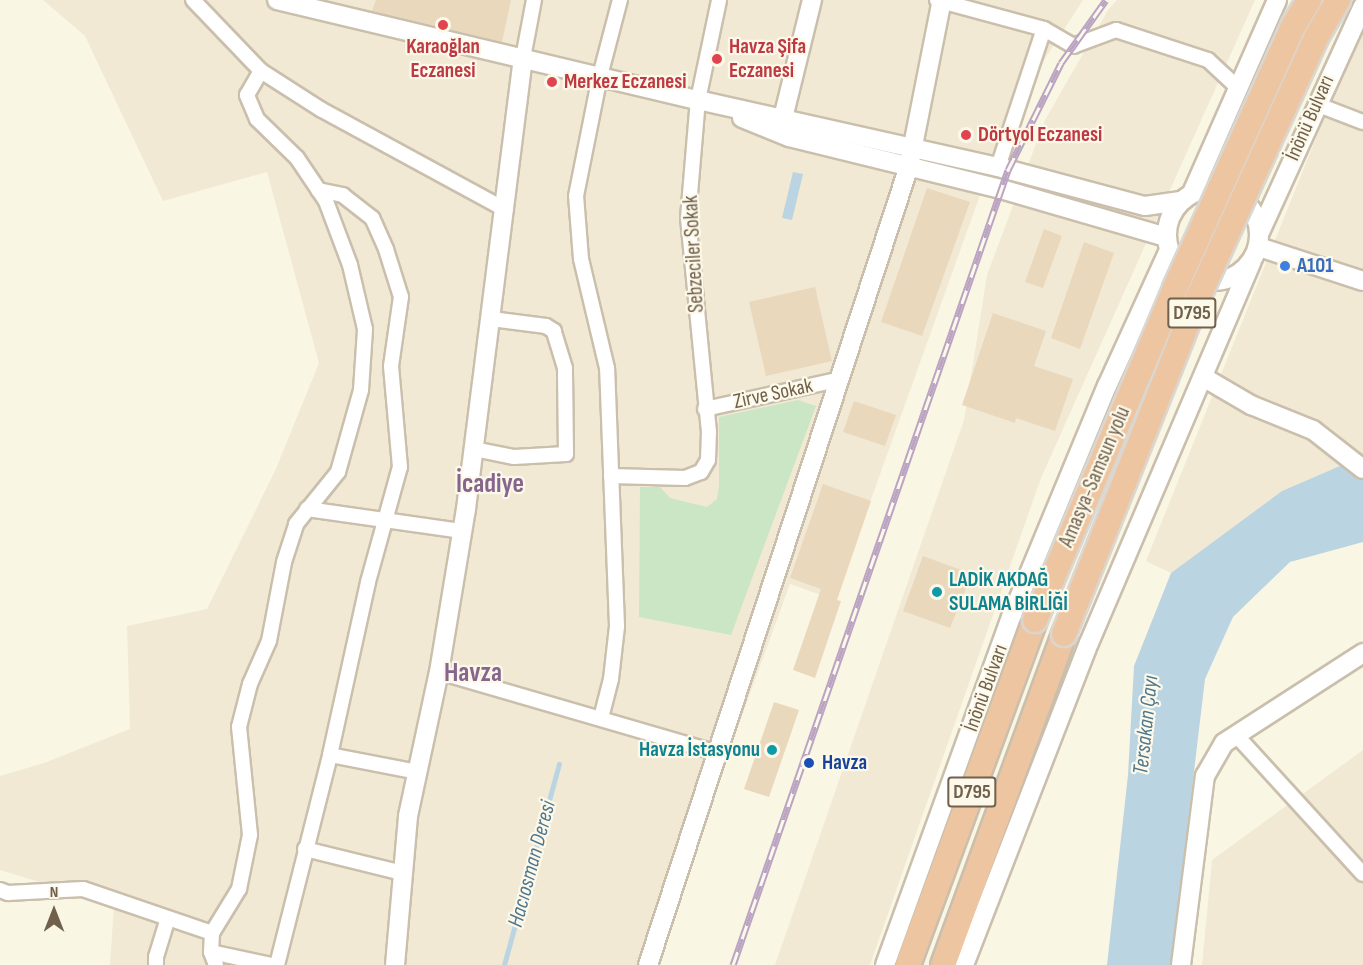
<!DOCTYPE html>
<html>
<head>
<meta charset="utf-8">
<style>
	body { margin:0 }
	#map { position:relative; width:1363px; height:965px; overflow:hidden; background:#faf6e4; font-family:"Sofia Sans Condensed",sans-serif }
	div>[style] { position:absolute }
	.residential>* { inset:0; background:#f1e9d3 }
	.green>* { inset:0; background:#cbe6c4 }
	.water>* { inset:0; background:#bbd4e1 }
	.stream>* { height:4.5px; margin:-2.25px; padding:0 2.25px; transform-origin:2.25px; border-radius:2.25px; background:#bbd4e1 }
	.building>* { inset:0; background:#ead8bd }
	.roads { filter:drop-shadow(2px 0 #cabfac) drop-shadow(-2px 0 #cabfac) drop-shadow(0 2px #cabfac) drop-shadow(0 -2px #cabfac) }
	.street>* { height:14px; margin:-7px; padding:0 7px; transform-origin:7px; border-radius:7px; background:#fff }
	.secondary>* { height:18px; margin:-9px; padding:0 9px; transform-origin:9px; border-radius:9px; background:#fff }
	.secondary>.ring { margin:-9px; padding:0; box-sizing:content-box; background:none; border:18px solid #fff; border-radius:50% }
	.highway>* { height:24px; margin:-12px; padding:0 12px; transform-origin:12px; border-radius:12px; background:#eec5a1 }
	.rail>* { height:7px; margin-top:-3.5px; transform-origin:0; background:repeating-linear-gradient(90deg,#fdf9ea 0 14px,#baa4c2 0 28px); box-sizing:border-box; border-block:2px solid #baa4c2 }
	.bridges { filter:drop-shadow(2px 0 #dad6d0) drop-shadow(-2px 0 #dad6d0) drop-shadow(0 2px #dad6d0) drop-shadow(0 -2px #dad6d0) }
	.highway-bridge>* { height:24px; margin:-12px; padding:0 12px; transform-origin:12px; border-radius:12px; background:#eec5a1 }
	.dots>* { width:16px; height:16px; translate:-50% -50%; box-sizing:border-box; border:3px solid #fdf9ea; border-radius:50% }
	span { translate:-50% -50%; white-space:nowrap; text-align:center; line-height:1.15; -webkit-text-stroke:4.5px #fdf9ea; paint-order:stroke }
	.shield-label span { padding:2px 4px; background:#fdf9ea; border:2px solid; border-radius:4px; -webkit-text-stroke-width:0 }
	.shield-label { font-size:20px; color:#70604c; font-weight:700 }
	.health-label { font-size:21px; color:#be3a42; font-weight:700 }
	.left { translate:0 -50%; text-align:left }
	.street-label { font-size:21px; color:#70604c }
	.shop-label { font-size:21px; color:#366cbe; font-weight:700 }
	.culture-label { font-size:21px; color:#0d838f; font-weight:700 }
	.right { translate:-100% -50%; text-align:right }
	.transit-label { font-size:21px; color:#164399; font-weight:700 }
	.water-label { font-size:22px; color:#4f778e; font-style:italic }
	.district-label { font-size:27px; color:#87658c; font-weight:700 }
	.north { position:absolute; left:24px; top:881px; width:60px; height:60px; -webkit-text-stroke:4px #fdf9ea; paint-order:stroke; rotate:0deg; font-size:16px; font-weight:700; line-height:24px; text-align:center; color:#70604c }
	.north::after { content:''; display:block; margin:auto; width:21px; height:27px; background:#70604c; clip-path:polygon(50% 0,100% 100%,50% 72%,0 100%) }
</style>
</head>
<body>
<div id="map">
	<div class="residential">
		<div style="clip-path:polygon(43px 0,1083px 0,1046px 57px,989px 170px,835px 600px,790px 584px,651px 965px,110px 965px,114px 905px,0 870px,0 776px,44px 763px,130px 729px,127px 626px,207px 609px,275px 471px,319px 363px,267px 172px,163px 201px,85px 36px)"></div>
		<div style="clip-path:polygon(1117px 0,1255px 0,1041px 478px,870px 965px,775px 965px,964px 420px,987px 275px,1045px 120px,1108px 10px)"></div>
		<div style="clip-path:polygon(1363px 32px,1363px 456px,1282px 491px,1171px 573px,1146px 561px,1349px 56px)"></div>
		<div style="clip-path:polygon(1363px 750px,1363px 965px,1202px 965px,1212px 860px)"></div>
	</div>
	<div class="green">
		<div style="clip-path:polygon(798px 400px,816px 406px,731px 635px,639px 617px,640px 487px,660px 487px,670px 498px,707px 507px,717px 499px,719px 486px,719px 417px)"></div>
	</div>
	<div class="water">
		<div style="clip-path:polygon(793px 172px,803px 174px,792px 220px,782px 218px)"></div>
		<div style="clip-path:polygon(1363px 456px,1363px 542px,1290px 562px,1233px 617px,1205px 679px,1171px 965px,1107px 965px,1128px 775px,1134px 666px,1171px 573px,1282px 491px)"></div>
	</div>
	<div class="stream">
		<div style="left:504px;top:965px;width:208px;rotate:-74.7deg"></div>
	</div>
	<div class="building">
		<div style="clip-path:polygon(376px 0,511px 0,502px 42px,372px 11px)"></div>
		<div style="clip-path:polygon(927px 188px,970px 202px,922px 336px,881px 322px)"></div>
		<div style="clip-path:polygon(1044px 229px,1062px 236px,1043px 288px,1025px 282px)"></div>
		<div style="clip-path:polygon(1084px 242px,1114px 253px,1080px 349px,1051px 338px)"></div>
		<div style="clip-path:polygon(815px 287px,832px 361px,766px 376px,749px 302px)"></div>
		<div style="clip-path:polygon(993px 313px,1046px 331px,1034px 366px,1073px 379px,1055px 431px,1016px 418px,1015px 423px,962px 405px)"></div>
		<div style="clip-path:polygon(854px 401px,896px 415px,885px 446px,843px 432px)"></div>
		<div style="clip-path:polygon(823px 484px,871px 501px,837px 600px,841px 601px,815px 678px,793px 670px,821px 589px,790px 578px)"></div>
		<div style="clip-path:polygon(923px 556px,972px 574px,950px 628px,903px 611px)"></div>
		<div style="clip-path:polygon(774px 702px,799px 710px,769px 797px,744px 789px)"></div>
	</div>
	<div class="roads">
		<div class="street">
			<div style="left:193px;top:0;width:98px;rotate:46.2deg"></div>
			<div style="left:261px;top:71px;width:72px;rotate:32.6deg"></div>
			<div style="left:322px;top:110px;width:209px;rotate:28.5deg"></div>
			<div style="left:937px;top:0;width:111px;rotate:15.2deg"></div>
			<div style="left:1044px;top:29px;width:34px;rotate:30deg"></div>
			<div style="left:1073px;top:46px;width:46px;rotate:-20.4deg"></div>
			<div style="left:1116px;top:30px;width:97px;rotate:18.1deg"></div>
			<div style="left:1208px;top:60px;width:41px;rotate:43deg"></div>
			<div style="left:523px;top:58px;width:59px;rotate:-79.3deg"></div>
			<div style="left:1316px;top:104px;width:50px;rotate:21deg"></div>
			<div style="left:998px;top:167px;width:145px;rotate:-71.6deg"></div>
			<div style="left:705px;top:409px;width:139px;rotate:-12.4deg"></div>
			<div style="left:474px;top:449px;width:41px;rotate:11.3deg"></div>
			<div style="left:514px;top:457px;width:52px;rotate:-3.3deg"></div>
			<div style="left:566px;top:454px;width:86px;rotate:-90.7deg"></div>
			<div style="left:565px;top:368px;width:39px;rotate:-107deg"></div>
			<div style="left:554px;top:331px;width:9px;rotate:-148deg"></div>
			<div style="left:546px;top:326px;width:55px;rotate:-172.7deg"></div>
			<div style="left:611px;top:476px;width:74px;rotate:1.5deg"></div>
			<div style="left:685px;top:478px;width:17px;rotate:-21deg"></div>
			<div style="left:701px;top:472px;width:14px;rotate:-60deg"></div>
			<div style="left:708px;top:460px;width:28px;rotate:-88deg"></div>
			<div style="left:709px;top:432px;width:215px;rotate:-95.6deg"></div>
			<div style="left:688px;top:218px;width:118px;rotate:-85.2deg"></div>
			<div style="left:698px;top:100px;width:102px;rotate:-78.1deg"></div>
			<div style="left:307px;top:509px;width:157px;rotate:8.1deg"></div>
			<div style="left:439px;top:672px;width:290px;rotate:16.2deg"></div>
			<div style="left:601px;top:718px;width:40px;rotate:-75.6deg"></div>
			<div style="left:611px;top:679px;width:53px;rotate:-83.5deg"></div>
			<div style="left:617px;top:626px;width:258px;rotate:-92.2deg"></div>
			<div style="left:607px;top:368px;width:112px;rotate:-103.4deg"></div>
			<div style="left:581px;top:259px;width:63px;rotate:-94.5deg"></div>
			<div style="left:576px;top:196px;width:122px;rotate:-78.7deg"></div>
			<div style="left:600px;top:76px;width:79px;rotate:-75.3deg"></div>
			<div style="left:1236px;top:735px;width:188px;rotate:47.6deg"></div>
			<div style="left:330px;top:755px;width:90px;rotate:10.9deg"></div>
			<div style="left:305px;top:849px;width:101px;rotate:13.8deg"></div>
			<div style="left:0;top:890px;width:9px;rotate:21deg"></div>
			<div style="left:8px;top:893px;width:75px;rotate:-3.1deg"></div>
			<div style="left:83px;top:889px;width:136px;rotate:18.8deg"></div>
			<div style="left:211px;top:952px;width:61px;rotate:12.2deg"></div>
			<div style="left:156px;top:965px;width:8px;rotate:-90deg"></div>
			<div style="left:156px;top:957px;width:39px;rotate:-73deg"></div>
			<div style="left:216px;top:965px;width:14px;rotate:-111deg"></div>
			<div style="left:211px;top:952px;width:19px;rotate:-87deg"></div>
			<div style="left:212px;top:933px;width:52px;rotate:-58.5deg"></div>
			<div style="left:239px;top:889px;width:55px;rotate:-78.5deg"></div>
			<div style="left:250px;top:835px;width:109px;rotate:-95.8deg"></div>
			<div style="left:239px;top:727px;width:44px;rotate:-75.7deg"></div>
			<div style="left:250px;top:684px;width:47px;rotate:-66.2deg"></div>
			<div style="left:269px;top:641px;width:80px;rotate:-79.2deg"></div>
			<div style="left:284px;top:562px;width:40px;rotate:-72deg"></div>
			<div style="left:296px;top:524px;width:67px;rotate:-51.1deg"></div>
			<div style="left:338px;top:472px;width:85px;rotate:-74.3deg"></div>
			<div style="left:361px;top:390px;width:61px;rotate:-86.2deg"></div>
			<div style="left:365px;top:329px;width:66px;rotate:-103.2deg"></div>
			<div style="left:350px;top:265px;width:68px;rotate:-110.6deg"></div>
			<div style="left:326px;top:201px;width:52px;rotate:-124deg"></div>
			<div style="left:297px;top:158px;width:56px;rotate:-135.7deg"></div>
			<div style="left:257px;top:119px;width:26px;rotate:-113deg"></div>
			<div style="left:247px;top:95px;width:28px;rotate:-60deg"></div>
			<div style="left:277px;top:965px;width:217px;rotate:-75.8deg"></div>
			<div style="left:330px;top:755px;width:177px;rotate:-77.6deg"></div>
			<div style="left:368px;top:582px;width:119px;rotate:-74.5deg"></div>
			<div style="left:400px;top:467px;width:101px;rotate:-95.1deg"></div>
			<div style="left:391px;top:366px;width:70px;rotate:-81.8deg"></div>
			<div style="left:401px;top:297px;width:50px;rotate:-107.4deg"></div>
			<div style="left:386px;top:249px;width:34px;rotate:-114deg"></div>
			<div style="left:372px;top:218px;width:37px;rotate:-142deg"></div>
			<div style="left:343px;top:195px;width:25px;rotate:-169deg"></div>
		</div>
		<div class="secondary">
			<div style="left:277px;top:0;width:433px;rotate:13.4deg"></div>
			<div style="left:698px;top:100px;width:307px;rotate:12.6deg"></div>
			<div style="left:998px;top:167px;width:152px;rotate:14.9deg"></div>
			<div style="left:1145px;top:206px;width:36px;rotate:-8deg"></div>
			<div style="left:742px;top:118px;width:51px;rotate:22deg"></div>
			<div style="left:789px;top:137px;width:218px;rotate:13.8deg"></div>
			<div style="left:1001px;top:189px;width:172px;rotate:16.2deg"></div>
			<div style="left:786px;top:130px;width:12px;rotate:-104deg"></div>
			<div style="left:783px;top:118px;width:122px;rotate:-76.2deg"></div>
			<div class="ring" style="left:1167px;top:189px;width:74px;height:74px"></div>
			<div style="left:1192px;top:193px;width:211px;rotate:-66.2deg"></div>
			<div style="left:1260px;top:232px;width:248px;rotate:-65.5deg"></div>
			<div style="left:1259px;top:247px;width:109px;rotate:18.1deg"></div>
			<div style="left:1203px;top:377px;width:56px;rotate:30.3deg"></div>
			<div style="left:1251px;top:405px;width:67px;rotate:22deg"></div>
			<div style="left:1313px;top:430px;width:63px;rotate:38deg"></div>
			<div style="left:395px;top:965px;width:150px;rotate:-85deg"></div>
			<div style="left:408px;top:816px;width:147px;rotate:-77.9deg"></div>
			<div style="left:439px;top:672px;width:165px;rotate:-80.6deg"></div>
			<div style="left:466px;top:509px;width:455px;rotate:-82.8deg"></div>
			<div style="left:648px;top:965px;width:841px;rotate:-71.91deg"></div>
			<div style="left:909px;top:166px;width:169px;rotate:-78.8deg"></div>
			<div style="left:885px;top:965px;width:372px;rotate:-70.1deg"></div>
			<div style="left:1012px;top:615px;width:248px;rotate:-67.5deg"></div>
			<div style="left:1107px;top:386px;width:149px;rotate:-65.5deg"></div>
			<div style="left:964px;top:965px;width:345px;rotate:-68.8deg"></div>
			<div style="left:1089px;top:643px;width:415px;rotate:-66.9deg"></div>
			<div style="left:1181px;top:965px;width:191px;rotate:-82.8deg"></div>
			<div style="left:1205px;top:776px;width:38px;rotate:-60deg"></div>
			<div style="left:1224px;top:743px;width:166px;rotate:-32.9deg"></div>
		</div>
		<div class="highway">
			<div style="left:908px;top:965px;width:368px;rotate:-69.8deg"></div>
			<div style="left:943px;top:965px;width:352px;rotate:-69.9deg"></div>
		</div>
	</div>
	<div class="rail">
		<div style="left:733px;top:965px;width:841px;rotate:-70.92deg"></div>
		<div style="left:1008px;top:170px;width:119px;rotate:-63.6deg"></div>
		<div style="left:1061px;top:63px;width:77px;rotate:-54.5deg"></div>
	</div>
	<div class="bridges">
		<div class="highway-bridge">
			<div style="left:1035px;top:620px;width:360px;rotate:-67.1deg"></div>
			<div style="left:1175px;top:288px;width:289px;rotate:-65.7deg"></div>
			<div style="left:1294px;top:25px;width:29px;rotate:-59deg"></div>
			<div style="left:1064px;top:634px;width:362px;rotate:-68.3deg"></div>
			<div style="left:1198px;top:298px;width:288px;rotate:-65.6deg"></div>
			<div style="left:1317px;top:36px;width:42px;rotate:-59.7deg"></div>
		</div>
	</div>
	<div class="dots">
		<div style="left:443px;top:25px;background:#e0444e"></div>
		<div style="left:717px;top:59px;background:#e0444e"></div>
		<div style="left:552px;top:82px;background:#e0444e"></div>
		<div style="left:966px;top:135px;background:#e0444e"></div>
		<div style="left:1285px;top:266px;background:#3f7fe0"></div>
		<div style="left:937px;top:592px;background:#0f9aa8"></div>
		<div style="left:772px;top:750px;background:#0f9aa8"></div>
		<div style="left:809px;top:763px;background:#1a4fb4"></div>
	</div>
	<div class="shield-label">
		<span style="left:1192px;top:313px">D795</span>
		<span style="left:972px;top:792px">D795</span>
	</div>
	<div class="health-label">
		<span style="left:443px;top:59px">Karaoğlan<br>Eczanesi</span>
		<span class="left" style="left:729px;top:59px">Havza Şifa<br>Eczanesi</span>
		<span class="left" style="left:564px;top:82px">Merkez Eczanesi</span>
		<span class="left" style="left:978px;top:135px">Dörtyol Eczanesi</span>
	</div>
	<div class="street-label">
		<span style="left:1310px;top:118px;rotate:-66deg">İnönü Bulvarı</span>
		<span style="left:694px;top:254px;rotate:-93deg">Sebzeciler Sokak</span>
		<span style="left:773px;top:394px;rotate:-12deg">Zirve Sokak</span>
		<span style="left:1095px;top:477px;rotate:-67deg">Amasya-Samsun yolu</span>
		<span style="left:986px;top:688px;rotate:-70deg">İnönü Bulvarı</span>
	</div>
	<div class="shop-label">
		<span class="left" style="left:1297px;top:266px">A101</span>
	</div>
	<div class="culture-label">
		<span class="left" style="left:949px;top:592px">LADİK AKDAĞ<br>SULAMA BİRLİĞİ</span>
		<span class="right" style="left:760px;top:750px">Havza İstasyonu</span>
	</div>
	<div class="transit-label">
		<span class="left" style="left:822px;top:763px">Havza</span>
	</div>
	<div class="water-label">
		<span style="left:1146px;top:725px;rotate:-84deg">Tersakan Çayı</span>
		<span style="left:532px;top:864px;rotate:-75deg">Hacıosman Deresi</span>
	</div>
	<div class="district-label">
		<span style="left:490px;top:485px">İcadiye</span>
		<span style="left:473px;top:674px">Havza</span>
	</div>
	<div class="north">N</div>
</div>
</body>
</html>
